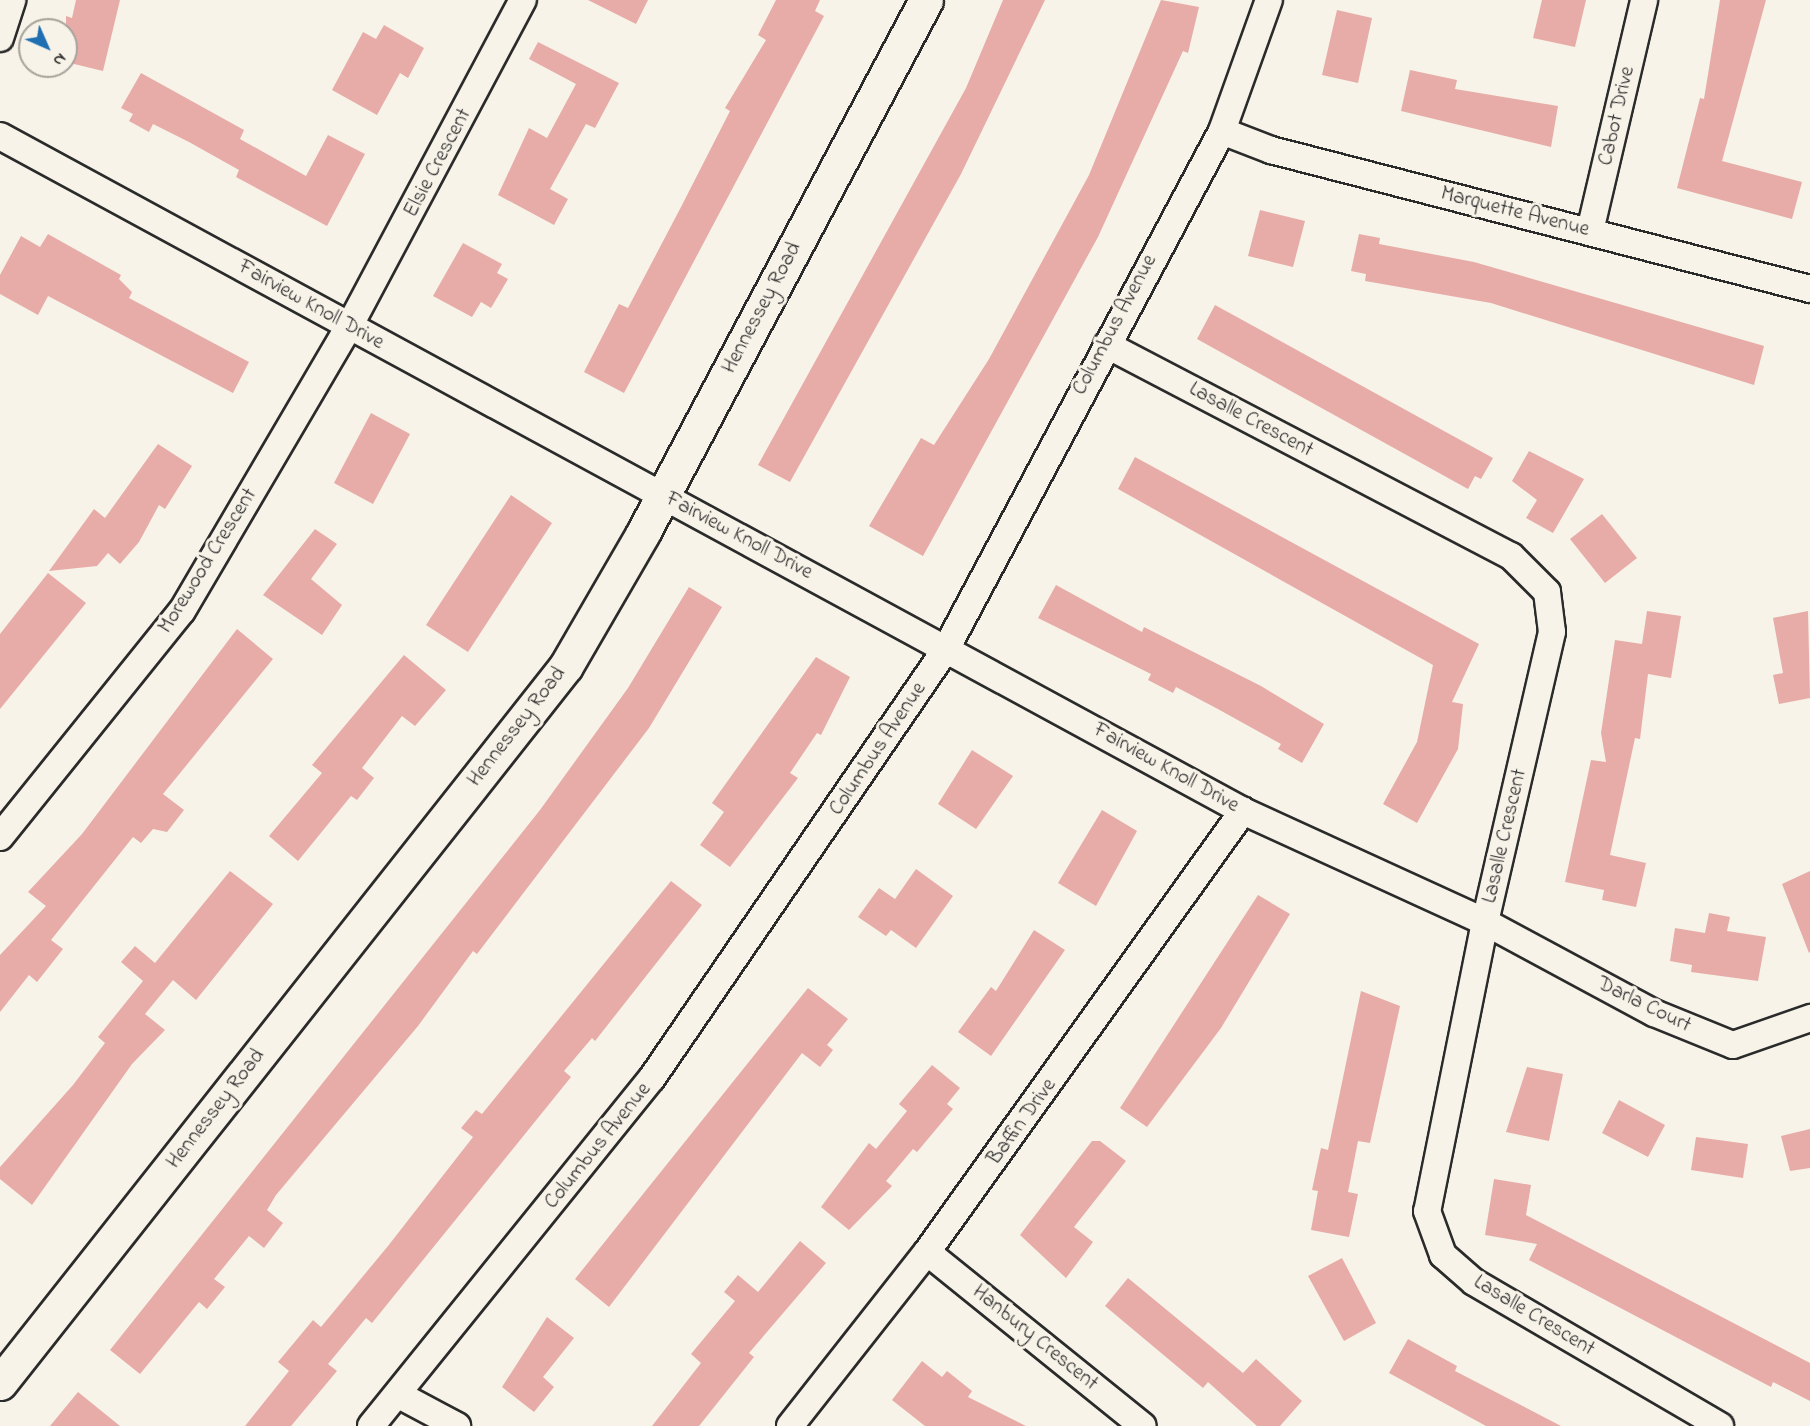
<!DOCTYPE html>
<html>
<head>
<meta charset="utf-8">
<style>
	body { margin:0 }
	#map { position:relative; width:1810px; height:1426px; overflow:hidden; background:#f7f3e8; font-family:"Indie Flower",sans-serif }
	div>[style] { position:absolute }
	.building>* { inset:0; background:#e7aca7 }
	.roads { filter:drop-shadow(2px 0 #2b2b2b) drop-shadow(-2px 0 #2b2b2b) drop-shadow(0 2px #2b2b2b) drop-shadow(0 -2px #2b2b2b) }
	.street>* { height:26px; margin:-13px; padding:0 13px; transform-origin:13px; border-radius:13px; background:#f7f3e8 }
	.secondary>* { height:33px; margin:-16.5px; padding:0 16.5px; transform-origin:16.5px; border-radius:16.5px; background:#f7f3e8 }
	span { translate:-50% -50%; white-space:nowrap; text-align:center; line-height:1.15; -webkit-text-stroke:6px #f7f3e8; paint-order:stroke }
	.street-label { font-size:21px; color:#2b2b2b }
	.north { position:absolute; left:18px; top:18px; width:60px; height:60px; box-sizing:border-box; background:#f7f3e8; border:2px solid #a5a39c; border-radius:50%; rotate:135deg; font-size:16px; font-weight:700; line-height:24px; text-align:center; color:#2b2b2b }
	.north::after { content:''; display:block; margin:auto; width:21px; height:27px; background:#1f6fb2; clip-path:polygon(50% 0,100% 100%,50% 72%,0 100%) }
</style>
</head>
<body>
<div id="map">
	<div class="building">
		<div style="clip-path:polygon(76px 0,120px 0,103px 71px,66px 62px,66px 16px,72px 18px)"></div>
		<div style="clip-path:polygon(588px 0,648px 0,636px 24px)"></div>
		<div style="clip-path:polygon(776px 0,820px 0,815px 11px,824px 16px,624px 393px,584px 372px,619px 304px,628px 308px,681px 207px,730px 111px,725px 108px,766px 40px,758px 35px)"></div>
		<div style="clip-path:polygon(1003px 0,1045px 0,961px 174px,790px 482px,758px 465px,966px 88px)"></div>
		<div style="clip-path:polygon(1161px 0,1199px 7px,1188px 53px,1183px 51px,1098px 237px,923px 556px,869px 526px,921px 438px,934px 445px,989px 359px,1089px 175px)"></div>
		<div style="clip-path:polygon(1542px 0,1586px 0,1575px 47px,1533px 38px)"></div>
		<div style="clip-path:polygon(1720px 0,1766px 0,1722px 161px,1802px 182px,1792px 219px,1677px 188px,1700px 98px,1704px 99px)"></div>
		<div style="clip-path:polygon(1337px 10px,1372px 18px,1358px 83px,1322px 75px)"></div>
		<div style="clip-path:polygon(384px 25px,424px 48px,408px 78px,400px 73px,377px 115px,332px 90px,363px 32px,376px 39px)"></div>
		<div style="clip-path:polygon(538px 42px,619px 83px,595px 128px,586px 124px,550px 189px,568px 199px,554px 225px,498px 195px,529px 128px,547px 138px,576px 84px,529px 59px)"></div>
		<div style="clip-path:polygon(1410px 70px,1457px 80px,1455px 89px,1558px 106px,1551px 147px,1401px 111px)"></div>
		<div style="clip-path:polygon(141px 73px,244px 130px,240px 139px,306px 176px,328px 135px,365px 154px,327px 226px,236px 177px,239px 170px,189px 142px,153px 124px,149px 132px,129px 121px,133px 114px,121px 108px)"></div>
		<div style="clip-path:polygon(1260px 210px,1305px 221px,1293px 267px,1248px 256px)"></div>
		<div style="clip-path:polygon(48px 234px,121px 275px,119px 279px,132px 292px,129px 298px,249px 362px,233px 393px,48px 296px,38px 315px,0 294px,0 275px,21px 236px,40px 247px)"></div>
		<div style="clip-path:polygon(1359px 234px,1380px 238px,1379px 244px,1474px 262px,1764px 346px,1754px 385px,1491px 303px,1365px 281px,1366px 274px,1351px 271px)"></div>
		<div style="clip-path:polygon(463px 243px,502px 264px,497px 273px,508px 279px,491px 308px,481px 302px,472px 317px,433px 296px)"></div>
		<div style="clip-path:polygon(1215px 305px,1493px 458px,1481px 479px,1475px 476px,1468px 489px,1197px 339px)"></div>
		<div style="clip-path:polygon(371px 413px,410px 434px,373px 504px,334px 483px)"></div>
		<div style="clip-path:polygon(158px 444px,192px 466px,165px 509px,159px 505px,139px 542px,120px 564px,108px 553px,97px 566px,49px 571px,94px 509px,105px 518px)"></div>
		<div style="clip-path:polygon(1529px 451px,1584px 479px,1553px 533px,1526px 518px,1537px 500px,1512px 481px)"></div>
		<div style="clip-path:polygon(1135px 457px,1479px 644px,1452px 702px,1463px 704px,1458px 749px,1417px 823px,1383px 804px,1417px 742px,1433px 665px,1118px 489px)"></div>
		<div style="clip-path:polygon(511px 495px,552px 523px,468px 652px,426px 625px)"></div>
		<div style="clip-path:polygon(1602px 514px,1637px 558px,1605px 583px,1570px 539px)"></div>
		<div style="clip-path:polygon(315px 529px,337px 544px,311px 579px,342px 605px,322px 635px,263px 595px)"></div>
		<div style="clip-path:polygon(48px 573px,86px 603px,0 709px,0 634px)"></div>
		<div style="clip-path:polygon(1056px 585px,1142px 632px,1144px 627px,1261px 686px,1324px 724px,1302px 763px,1278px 749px,1281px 744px,1216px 708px,1176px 687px,1173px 693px,1148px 680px,1151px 674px,1038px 618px)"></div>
		<div style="clip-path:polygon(689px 587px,722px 607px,649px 728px,477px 954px,473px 951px,418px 1026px,276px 1195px,267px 1210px,283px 1223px,264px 1248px,249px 1236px,214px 1279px,225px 1287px,207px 1309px,199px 1302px,140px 1374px,110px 1350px,540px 810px,628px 688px)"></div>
		<div style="clip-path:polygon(1647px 611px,1681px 616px,1671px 678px,1648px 674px,1640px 739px,1635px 738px,1610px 855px,1646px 863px,1636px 907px,1602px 900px,1604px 890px,1565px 882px,1591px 760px,1606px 762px,1601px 733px,1615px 640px,1642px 644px)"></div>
		<div style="clip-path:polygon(1808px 611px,1810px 698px,1779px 704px,1773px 675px,1783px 673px,1773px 618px)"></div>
		<div style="clip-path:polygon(237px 629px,273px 659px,163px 794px,184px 810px,167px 832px,153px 829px,141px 843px,133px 837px,51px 940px,63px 949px,37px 982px,29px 975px,0 1012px,0 955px,46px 906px,28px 892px,82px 834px)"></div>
		<div style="clip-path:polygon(404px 655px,446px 690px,415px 726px,402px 716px,362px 768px,374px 778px,357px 800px,351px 796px,298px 861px,269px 836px,322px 773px,312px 765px)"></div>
		<div style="clip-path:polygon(816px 657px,850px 677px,821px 735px,817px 733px,790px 773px,798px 778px,730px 867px,700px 845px,724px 812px,712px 803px)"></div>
		<div style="clip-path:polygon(972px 750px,1013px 776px,976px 829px,938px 804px)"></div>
		<div style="clip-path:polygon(1102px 810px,1137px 831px,1096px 906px,1058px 883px)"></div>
		<div style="clip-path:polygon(916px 869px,953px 896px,916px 948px,891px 930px,886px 936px,858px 917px,879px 888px,895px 899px)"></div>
		<div style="clip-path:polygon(230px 871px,273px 904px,196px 1000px,173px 980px,145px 1014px,165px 1030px,132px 1064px,32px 1205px,0 1179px,0 1167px,73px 1085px,105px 1043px,98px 1037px,143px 981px,121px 962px,135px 946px,155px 963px)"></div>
		<div style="clip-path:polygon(1810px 871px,1810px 952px,1809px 953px,1782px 884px)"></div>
		<div style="clip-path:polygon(671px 881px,702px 905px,595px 1041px,592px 1038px,564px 1071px,571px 1077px,372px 1323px,366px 1318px,328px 1364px,337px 1371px,291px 1426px,245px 1426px,289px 1371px,278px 1362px,313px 1320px,321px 1327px,388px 1246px,473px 1137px,461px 1128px,476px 1110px,482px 1114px)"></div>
		<div style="clip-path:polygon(1258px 895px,1290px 914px,1221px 1028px,1147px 1127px,1120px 1108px)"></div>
		<div style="clip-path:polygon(1709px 913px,1730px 917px,1727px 931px,1766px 937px,1758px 981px,1691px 972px,1692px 965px,1670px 961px,1675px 928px,1705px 933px)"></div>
		<div style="clip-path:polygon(1034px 930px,1065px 950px,991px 1056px,958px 1032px,991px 987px,996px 991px)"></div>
		<div style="clip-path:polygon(808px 988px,848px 1019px,827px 1045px,833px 1050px,820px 1067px,802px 1053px,609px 1307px,575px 1279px)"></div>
		<div style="clip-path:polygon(1361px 991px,1400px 1006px,1370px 1143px,1358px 1141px,1348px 1192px,1358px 1194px,1349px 1237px,1311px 1230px,1318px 1191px,1312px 1190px,1321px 1148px,1328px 1150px)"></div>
		<div style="clip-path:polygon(932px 1065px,960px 1088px,947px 1104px,953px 1109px,917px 1152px,913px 1149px,886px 1181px,892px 1186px,849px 1230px,821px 1207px,869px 1143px,876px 1149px,907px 1111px,899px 1104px)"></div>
		<div style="clip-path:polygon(1527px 1067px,1563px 1074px,1549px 1141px,1506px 1132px)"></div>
		<div style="clip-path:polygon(1619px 1100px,1665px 1125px,1648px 1157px,1602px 1133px)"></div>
		<div style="clip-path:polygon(1810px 1129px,1810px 1168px,1790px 1171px,1781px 1136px)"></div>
		<div style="clip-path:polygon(1696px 1137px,1748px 1144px,1743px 1178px,1691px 1170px)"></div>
		<div style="clip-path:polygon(1092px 1141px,1100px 1141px,1126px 1161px,1074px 1227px,1093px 1242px,1066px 1278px,1020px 1235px)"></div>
		<div style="clip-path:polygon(1494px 1179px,1531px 1185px,1526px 1215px,1810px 1363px,1810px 1401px,1773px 1382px,1771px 1387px,1529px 1260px,1537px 1244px,1485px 1235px)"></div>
		<div style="clip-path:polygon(800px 1241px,826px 1263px,749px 1353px,754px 1357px,699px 1426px,652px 1426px,701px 1363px,691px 1354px,735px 1301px,724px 1292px,738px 1275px,758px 1292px)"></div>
		<div style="clip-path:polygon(1342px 1258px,1376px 1323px,1344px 1341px,1308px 1276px)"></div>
		<div style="clip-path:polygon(1128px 1278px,1243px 1373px,1256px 1359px,1302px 1401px,1280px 1426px,1257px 1426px,1208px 1382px,1203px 1388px,1105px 1306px)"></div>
		<div style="clip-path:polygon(547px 1317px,574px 1338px,543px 1377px,554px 1387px,534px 1412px,502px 1387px)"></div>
		<div style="clip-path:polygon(1408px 1339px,1457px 1366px,1455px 1371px,1561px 1426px,1486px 1426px,1389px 1373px)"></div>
		<div style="clip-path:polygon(922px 1361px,942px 1377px,947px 1371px,972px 1391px,968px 1397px,1026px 1426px,925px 1426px,892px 1400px)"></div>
		<div style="clip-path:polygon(78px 1392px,120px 1426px,50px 1426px)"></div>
	</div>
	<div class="roads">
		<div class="street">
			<div style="left:0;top:38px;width:40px;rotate:-72deg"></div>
			<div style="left:1222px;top:131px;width:53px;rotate:21.2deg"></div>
			<div style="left:1271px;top:150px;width:557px;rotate:14.46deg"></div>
			<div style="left:0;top:136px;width:1414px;rotate:28.5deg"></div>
			<div style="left:1243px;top:811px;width:266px;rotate:24.6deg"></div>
			<div style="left:1485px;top:922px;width:192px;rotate:28.3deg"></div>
			<div style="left:1654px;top:1013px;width:85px;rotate:22.1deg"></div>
			<div style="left:1733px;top:1045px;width:82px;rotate:-19.3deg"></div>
			<div style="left:1590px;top:231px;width:237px;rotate:-76.8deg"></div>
			<div style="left:1107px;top:345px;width:456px;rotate:27.6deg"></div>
			<div style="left:1511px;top:556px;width:51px;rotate:45deg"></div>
			<div style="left:1547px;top:592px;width:40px;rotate:82.9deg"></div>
			<div style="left:1552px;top:632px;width:298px;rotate:103deg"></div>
			<div style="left:1485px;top:922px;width:295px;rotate:101.3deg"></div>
			<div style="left:1427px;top:1211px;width:47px;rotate:70deg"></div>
			<div style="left:1443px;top:1255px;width:41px;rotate:41.1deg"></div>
			<div style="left:1474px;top:1282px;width:285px;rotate:30.3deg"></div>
			<div style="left:0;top:837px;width:290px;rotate:-51.2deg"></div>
			<div style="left:182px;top:611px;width:332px;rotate:-59.6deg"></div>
			<div style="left:350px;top:325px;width:368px;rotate:-62deg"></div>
			<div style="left:927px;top:1252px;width:277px;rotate:38.9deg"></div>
			<div style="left:399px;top:1395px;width:66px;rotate:28.1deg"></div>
			<div style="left:371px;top:1426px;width:447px;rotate:-51.1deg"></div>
			<div style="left:652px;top:1078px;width:520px;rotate:-55.58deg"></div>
			<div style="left:946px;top:649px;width:587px;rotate:-61.95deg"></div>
			<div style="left:1222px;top:131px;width:139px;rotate:-70.3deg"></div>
			<div style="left:790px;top:1426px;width:221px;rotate:-51.8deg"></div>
			<div style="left:927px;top:1252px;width:543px;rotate:-54.38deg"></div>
		</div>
		<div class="secondary">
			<div style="left:0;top:1383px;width:913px;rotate:-51.71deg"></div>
			<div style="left:566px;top:666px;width:154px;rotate:-59.9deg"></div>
			<div style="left:643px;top:533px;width:603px;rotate:-62.03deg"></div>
		</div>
	</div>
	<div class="street-label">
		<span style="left:1617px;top:116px;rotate:-77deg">Cabot Drive</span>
		<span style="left:438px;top:163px;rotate:-62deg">Elsie Crescent</span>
		<span style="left:1515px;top:212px;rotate:14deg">Marquette Avenue</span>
		<span style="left:311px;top:305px;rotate:29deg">Fairview Knoll Drive</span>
		<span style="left:762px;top:308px;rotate:-62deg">Hennessey Road</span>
		<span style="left:1115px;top:325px;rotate:-62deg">Columbus Avenue</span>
		<span style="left:1251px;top:420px;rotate:28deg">Lasalle Crescent</span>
		<span style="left:739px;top:536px;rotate:28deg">Fairview Knoll Drive</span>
		<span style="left:208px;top:561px;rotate:-58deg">Morewood Crescent</span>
		<span style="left:517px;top:727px;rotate:-52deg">Hennessey Road</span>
		<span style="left:878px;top:749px;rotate:-56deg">Columbus Avenue</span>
		<span style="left:1166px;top:768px;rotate:29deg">Fairview Knoll Drive</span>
		<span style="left:1505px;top:836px;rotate:-77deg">Lasalle Crescent</span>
		<span style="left:1644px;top:1005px;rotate:26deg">Darla Court</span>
		<span style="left:216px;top:1109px;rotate:-52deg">Hennessey Road</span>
		<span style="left:1022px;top:1122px;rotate:-54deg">Baffin Drive</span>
		<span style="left:598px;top:1146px;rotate:-51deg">Columbus Avenue</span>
		<span style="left:1534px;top:1316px;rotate:31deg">Lasalle Crescent</span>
		<span style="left:1035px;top:1338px;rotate:39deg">Hanbury Crescent</span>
	</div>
	<div class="north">N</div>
</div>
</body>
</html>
